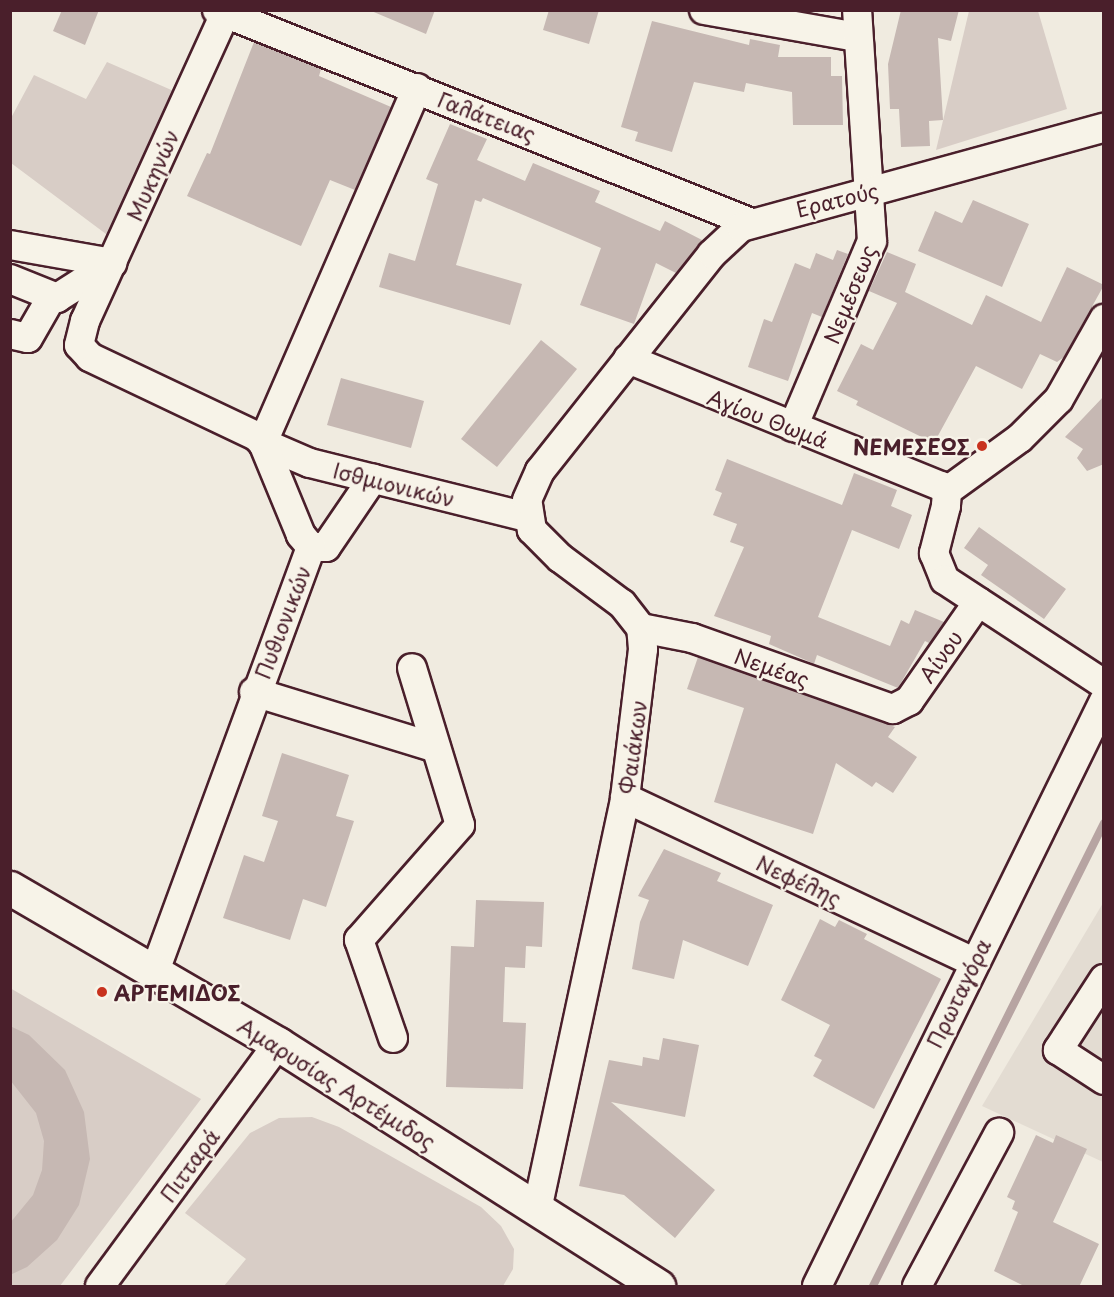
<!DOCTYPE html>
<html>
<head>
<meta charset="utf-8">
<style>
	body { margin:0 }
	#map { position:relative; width:1114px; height:1297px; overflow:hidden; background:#f0ebe0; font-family:"Playpen Sans",sans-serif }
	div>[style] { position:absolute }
	.built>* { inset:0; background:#e3dcd2 }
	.green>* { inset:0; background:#d8cdc6 }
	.stream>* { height:8px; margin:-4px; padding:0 4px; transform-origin:4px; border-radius:4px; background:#b7a4a2 }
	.building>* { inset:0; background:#c6b8b3 }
	.roads { filter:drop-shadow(2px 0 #4a1f2b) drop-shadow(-2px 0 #4a1f2b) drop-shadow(0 2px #4a1f2b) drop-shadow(0 -2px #4a1f2b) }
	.minor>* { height:28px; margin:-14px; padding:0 14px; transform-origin:14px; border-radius:14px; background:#f7f3e8 }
	.major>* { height:33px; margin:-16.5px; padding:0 16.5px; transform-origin:16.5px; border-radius:16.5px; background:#f7f3e8 }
	.dots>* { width:16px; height:16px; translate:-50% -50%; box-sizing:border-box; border:3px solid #f7f3e8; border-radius:50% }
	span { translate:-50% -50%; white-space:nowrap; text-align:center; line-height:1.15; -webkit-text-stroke:4.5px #f7f3e8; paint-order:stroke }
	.street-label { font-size:21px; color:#4a1f2b }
	.poi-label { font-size:21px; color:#4a1f2b; font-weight:700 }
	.right { translate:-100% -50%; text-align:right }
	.left { translate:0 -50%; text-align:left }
	.frame { position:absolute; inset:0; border:12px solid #4a1f2b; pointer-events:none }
</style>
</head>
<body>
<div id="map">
	<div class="built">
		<div style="clip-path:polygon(1103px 903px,1103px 1162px,982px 1106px)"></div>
	</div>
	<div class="green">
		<div style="clip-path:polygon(969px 11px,1038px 11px,1067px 109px,936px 150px)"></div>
		<div style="clip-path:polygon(107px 62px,176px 92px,110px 237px,11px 163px,11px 118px,34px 75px,86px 99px)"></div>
		<div style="clip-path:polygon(10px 988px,201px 1099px,60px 1286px,11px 1286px)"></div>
		<div style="clip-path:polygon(312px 1117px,339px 1127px,481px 1207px,501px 1226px,514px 1249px,513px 1269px,503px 1286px,224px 1286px,246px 1259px,185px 1213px,250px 1133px,279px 1118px)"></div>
	</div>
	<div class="stream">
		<div style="left:873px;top:1286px;width:517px;rotate:-63.48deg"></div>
	</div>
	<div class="building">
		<div style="clip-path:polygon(62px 10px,99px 10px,85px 45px,53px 31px)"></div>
		<div style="clip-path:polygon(369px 10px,435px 10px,426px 34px)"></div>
		<div style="clip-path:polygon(549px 10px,599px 10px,589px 44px,543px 30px)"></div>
		<div style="clip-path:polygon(901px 10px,959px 10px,951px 41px,938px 38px,943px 120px,929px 121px,930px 146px,901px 147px,899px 109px,890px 109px,888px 64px)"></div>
		<div style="clip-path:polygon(652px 21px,749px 45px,750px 39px,780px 45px,778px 57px,831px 57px,831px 76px,842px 76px,843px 125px,793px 125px,792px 92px,746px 83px,744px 92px,694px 82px,672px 152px,635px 141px,638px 132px,621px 127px)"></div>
		<div style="clip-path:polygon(254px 42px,321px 69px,319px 76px,391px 107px,355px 190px,330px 180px,301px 246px,187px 196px,207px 153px,210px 154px)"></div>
		<div style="clip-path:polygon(450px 124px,487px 139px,477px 160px,525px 181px,533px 163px,600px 191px,595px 202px,660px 231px,665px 221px,702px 240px,676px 273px,656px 263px,634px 324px,580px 305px,601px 248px,483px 198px,481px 202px,475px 200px,456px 265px,522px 284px,510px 325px,379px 287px,389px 253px,415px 261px,438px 184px,426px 179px)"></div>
		<div style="clip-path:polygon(973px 200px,1029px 224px,1002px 287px,918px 251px,935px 211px,962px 223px)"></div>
		<div style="clip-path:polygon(837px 250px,848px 254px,822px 317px,812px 313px,788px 381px,748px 367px,764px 319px,772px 322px,795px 263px,810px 269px,816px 253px,833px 260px)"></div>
		<div style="clip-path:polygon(887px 252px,916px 264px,905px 292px,972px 325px,986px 295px,1041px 322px,1067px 267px,1104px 285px,1064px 357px,1057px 362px,1040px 354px,1022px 389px,976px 366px,934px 443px,856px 405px,858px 401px,837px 391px,861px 344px,873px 350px,897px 303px,869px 291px)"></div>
		<div style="clip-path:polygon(541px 340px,577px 369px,497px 467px,461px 439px)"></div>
		<div style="clip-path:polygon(341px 378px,424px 401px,411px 448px,327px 425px)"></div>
		<div style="clip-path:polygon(1104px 396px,1104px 464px,1087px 471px,1077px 458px,1083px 449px,1065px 437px)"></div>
		<div style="clip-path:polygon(727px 459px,842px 505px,854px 473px,897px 490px,891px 506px,912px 515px,899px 549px,852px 530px,818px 617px,890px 646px,901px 620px,909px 624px,915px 610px,944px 622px,929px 643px,925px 641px,898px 688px,817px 655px,814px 664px,810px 662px,769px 644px,771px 636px,714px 616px,744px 547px,730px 542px,737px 524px,713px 515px,722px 493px,715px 490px)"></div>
		<div style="clip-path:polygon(979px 527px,1066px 589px,1044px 619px,981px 575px,988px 565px,964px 548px)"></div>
		<div style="clip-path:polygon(698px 657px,895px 727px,888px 737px,917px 757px,893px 793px,876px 782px,872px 787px,836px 763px,813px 834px,714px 802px,744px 708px,687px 689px)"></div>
		<div style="clip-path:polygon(282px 753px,349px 775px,336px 816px,354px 821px,326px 907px,303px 899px,290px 940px,223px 918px,244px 855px,264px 862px,278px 821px,262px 816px)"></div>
		<div style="clip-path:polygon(664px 849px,721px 873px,717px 881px,773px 905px,748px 966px,683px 940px,674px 979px,632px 969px,640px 922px,649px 900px,638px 896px)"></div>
		<div style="clip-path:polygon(476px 900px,544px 902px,542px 947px,526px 946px,525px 968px,505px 967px,503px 1022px,526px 1023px,523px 1089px,446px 1087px,451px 946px,474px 947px)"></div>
		<div style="clip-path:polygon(820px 919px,835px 927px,839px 920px,867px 934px,864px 939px,941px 979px,874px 1109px,813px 1076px,822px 1060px,814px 1056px,830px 1025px,781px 1000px)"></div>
		<div style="clip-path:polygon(10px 1026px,29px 1035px,65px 1070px,84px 1112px,90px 1159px,79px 1205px,57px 1240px,27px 1267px,10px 1275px,10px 1223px,33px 1195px,42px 1170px,44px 1141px,36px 1113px,10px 1080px)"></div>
		<div style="clip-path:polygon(663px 1038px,699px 1045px,685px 1117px,611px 1102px,715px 1190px,675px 1238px,624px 1195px,579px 1186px,609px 1060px,642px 1066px,643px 1057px,659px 1060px)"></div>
		<div style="clip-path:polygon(1036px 1135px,1053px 1143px,1056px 1135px,1087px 1149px,1053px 1222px,1099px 1244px,1079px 1287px,1026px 1287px,994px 1271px,1018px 1212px,1012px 1209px,1015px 1201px,1007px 1197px)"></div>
	</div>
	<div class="roads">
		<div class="minor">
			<div style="left:217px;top:10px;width:573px;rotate:21.73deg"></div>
			<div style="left:704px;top:10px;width:155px;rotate:10deg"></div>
			<div style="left:417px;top:88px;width:387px;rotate:113.5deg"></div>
			<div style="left:263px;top:443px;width:51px;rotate:23.1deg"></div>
			<div style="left:310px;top:463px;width:224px;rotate:14deg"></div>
			<div style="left:10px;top:245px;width:104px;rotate:10deg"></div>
			<div style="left:10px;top:279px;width:51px;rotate:22deg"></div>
			<div style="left:57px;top:298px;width:65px;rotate:-32.5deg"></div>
			<div style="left:10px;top:334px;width:18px;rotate:13deg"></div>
			<div style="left:28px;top:338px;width:46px;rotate:-60.1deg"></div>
			<div style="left:628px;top:359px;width:338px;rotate:22.1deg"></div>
			<div style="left:941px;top:486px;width:8px;rotate:40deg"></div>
			<div style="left:947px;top:491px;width:15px;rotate:94deg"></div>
			<div style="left:946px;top:506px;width:49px;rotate:104.3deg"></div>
			<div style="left:934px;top:553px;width:29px;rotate:68deg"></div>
			<div style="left:945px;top:580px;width:190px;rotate:33.2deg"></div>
			<div style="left:793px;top:427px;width:202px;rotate:-67deg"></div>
			<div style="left:872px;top:241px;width:231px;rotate:-93.7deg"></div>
			<div style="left:947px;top:491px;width:90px;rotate:-36deg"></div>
			<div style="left:1020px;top:438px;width:55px;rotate:-45deg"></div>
			<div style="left:1059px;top:399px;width:92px;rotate:-60.6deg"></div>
			<div style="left:311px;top:547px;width:15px"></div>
			<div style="left:326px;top:547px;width:83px;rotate:-55.7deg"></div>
			<div style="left:641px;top:628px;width:52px;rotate:11.1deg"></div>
			<div style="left:692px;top:638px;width:213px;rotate:19.5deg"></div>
			<div style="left:893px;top:709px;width:18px;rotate:-27deg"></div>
			<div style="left:909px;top:701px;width:121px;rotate:-55.1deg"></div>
			<div style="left:254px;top:692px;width:190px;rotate:17.1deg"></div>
			<div style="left:625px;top:798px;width:385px;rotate:25.2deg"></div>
			<div style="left:155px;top:971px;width:452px;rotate:-69.8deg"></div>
			<div style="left:311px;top:547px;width:16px;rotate:-130deg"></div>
			<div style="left:301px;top:535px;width:100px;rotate:-112.4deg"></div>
			<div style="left:263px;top:443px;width:10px;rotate:-135deg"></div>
			<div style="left:256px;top:436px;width:184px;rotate:-154.6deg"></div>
			<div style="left:90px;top:357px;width:16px;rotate:-133deg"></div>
			<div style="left:79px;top:345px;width:25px;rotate:-76deg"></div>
			<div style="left:85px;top:321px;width:337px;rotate:-65.5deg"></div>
			<div style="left:1104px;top:979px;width:85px;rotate:122.9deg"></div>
			<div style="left:1058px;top:1050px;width:55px;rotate:33.1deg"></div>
			<div style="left:393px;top:1038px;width:104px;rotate:-109.1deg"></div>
			<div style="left:359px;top:940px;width:153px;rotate:-48.7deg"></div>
			<div style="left:460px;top:825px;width:164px;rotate:-107deg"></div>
			<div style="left:537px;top:1210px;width:421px;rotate:-77.9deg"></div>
			<div style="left:625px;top:798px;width:150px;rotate:-83.1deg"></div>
			<div style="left:643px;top:649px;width:21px;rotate:-95deg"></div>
			<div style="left:641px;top:628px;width:31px;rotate:-128deg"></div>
			<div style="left:622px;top:604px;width:77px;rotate:-143.4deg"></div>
			<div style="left:560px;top:558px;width:40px;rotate:-135deg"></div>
			<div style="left:532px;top:530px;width:30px;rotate:-99deg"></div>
			<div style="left:527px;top:500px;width:32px;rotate:-66deg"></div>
			<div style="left:540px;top:471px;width:277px;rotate:-51.6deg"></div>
			<div style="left:712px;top:254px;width:40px;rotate:-43deg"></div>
			<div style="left:741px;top:227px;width:376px;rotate:-15.3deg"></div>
			<div style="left:100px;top:1286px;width:300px;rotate:-53.7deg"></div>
			<div style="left:817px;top:1286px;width:652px;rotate:-63.87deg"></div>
			<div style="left:917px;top:1286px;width:174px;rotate:-61.8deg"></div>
		</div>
		<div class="major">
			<div style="left:10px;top:888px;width:310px;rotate:30.2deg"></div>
			<div style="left:278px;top:1044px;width:451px;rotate:32.5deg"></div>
		</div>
	</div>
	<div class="dots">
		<div style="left:982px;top:446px;background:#c8321e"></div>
		<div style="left:102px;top:992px;background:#c8321e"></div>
	</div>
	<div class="street-label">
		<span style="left:487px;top:116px;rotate:21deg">Γαλάτειας</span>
		<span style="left:152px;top:175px;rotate:-66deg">Μυκηνών</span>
		<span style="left:837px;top:199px;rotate:-14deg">Ερατούς</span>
		<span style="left:849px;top:294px;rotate:-68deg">Νεμέσεως</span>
		<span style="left:768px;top:418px;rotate:21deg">Αγίου Θωμά</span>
		<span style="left:394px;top:484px;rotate:14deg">Ισθμιονικών</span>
		<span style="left:282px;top:622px;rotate:-69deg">Πυθιονικών</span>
		<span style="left:940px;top:656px;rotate:-55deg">Αίνου</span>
		<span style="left:772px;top:667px;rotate:19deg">Νεμέας</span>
		<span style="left:632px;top:747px;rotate:-82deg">Φαιάκων</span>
		<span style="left:799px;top:880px;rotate:25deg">Νεφέλης</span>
		<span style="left:958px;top:993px;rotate:-64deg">Πρωταγόρα</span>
		<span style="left:337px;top:1083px;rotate:32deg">Αμαρυσίας Αρτέμιδος</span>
		<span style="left:189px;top:1165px;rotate:-54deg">Πιτταρά</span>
	</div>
	<div class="poi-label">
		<span class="right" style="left:970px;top:446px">ΝΕΜΕΣΕΩΣ</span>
		<span class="left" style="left:114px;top:992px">ΑΡΤΕΜΙΔΟΣ</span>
	</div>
	<div class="frame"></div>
</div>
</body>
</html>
